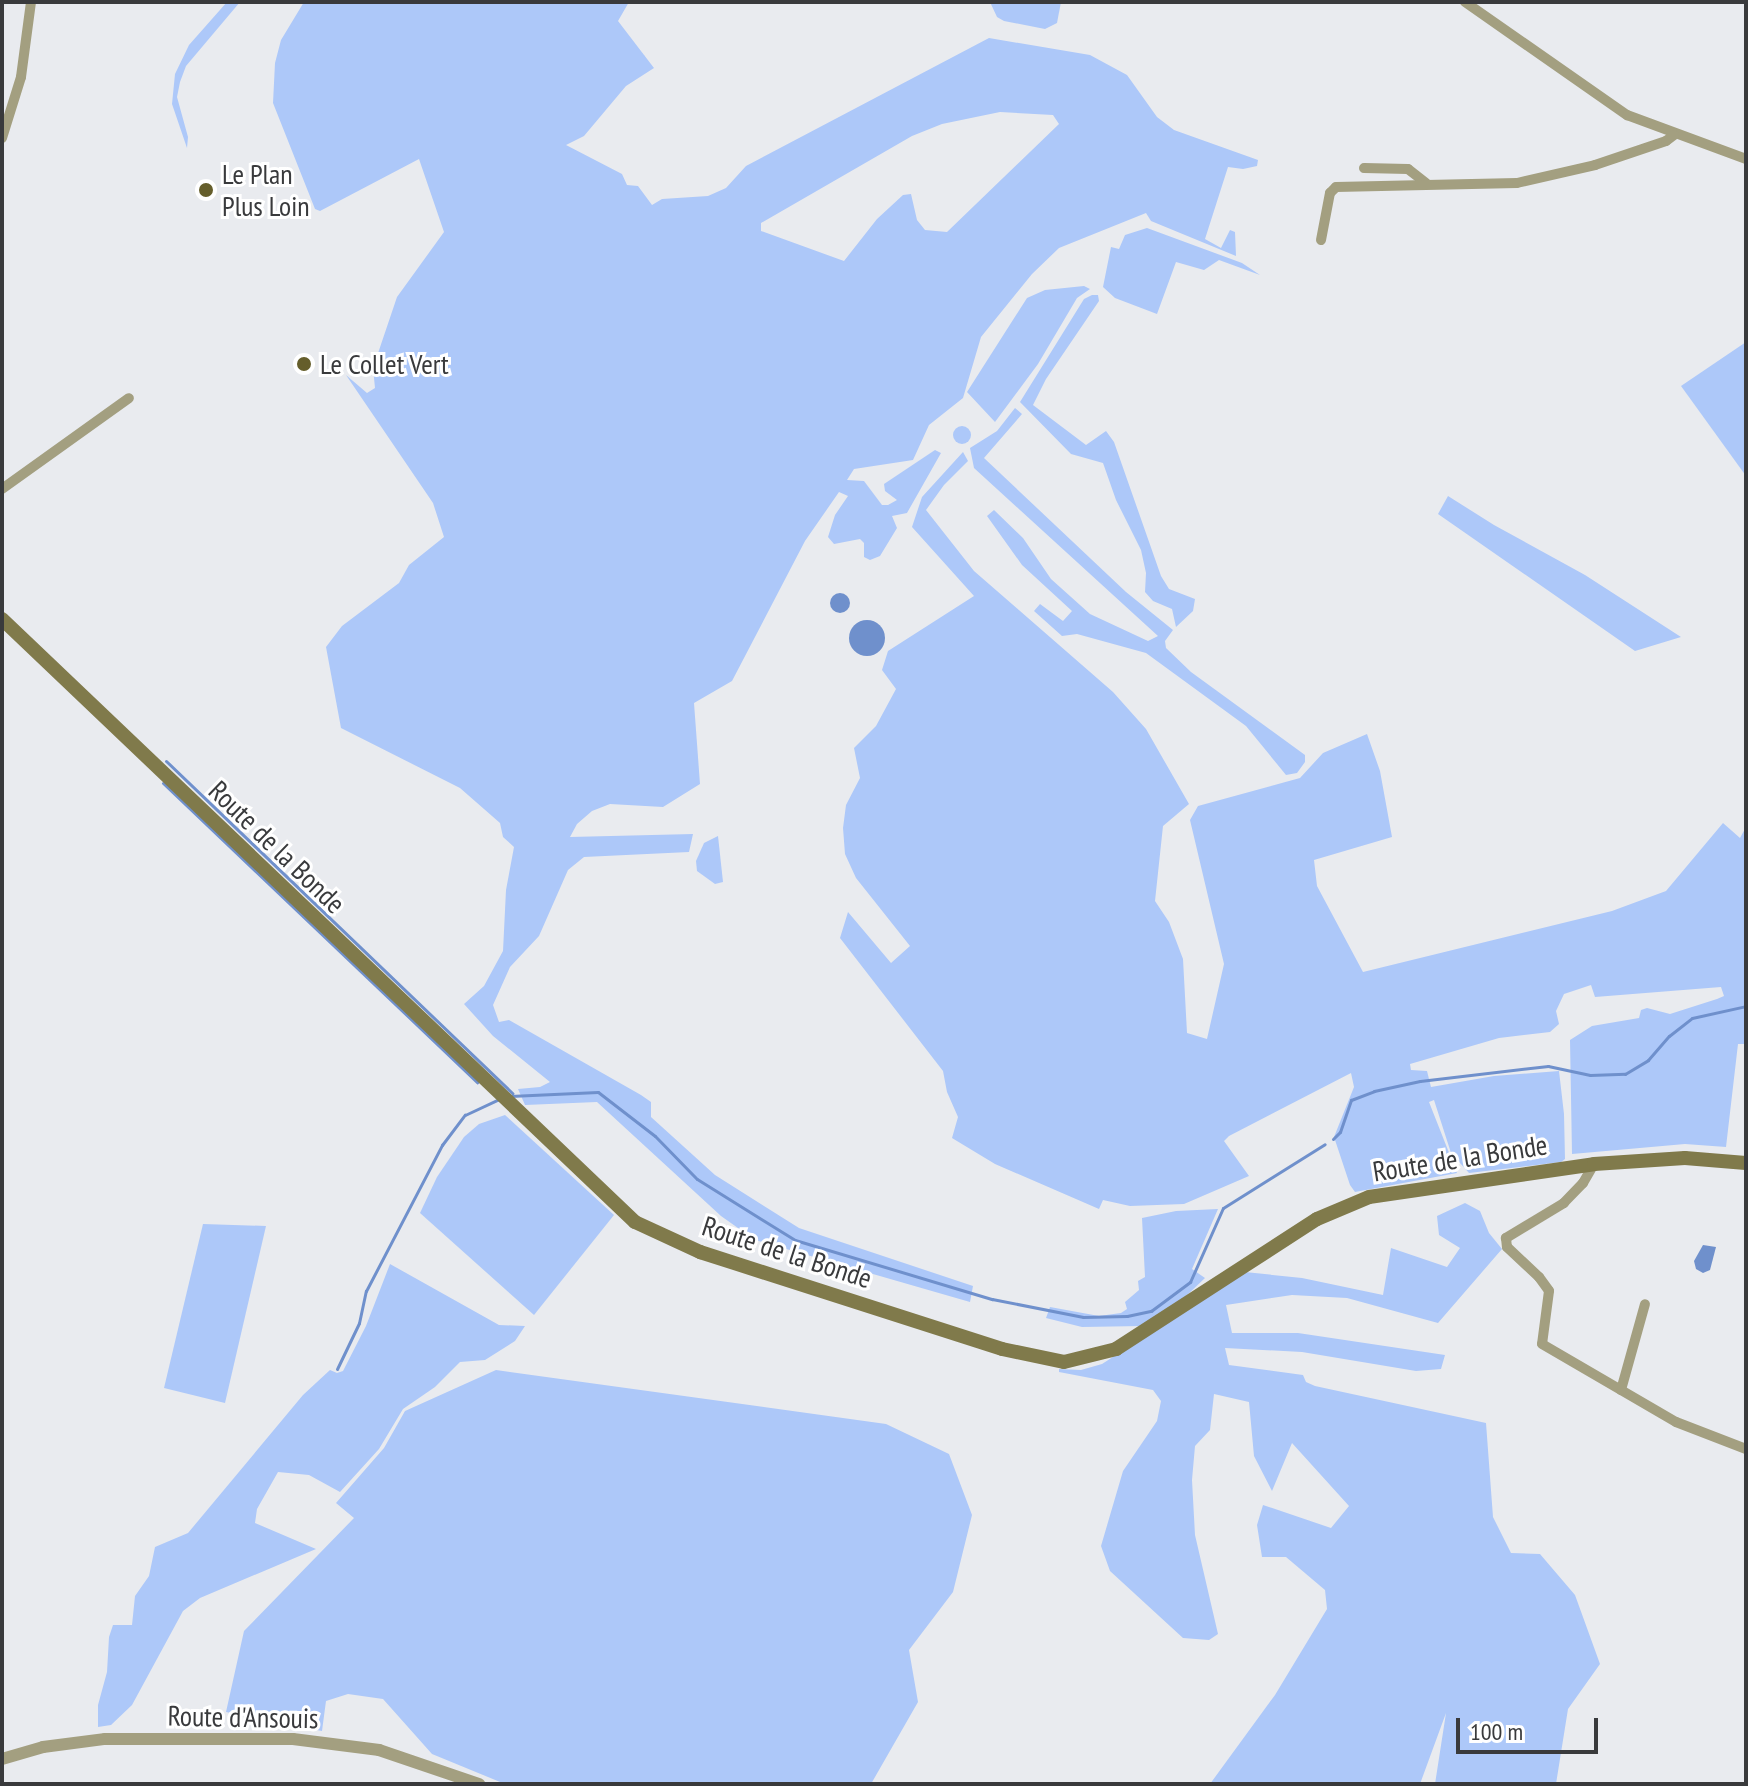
<!DOCTYPE html>
<html>
<head>
<meta charset="utf-8">
<style>
	body { margin:0 }
	#map { position:relative; width:1748px; height:1786px; overflow:hidden; background:#e9ebef; font-family:"PT Sans Narrow",sans-serif }
	div>[style] { position:absolute }
	.green>* { inset:0; background:#adc8f9 }
	.round { border-radius:50% }
	.water>* { inset:0; background:#6f90cc }
	.stream>* { height:3px; margin:-1.5px; padding:0 1.5px; transform-origin:1.5px; border-radius:1.5px; background:#6f90cc }
	.minor>* { height:10px; margin:-5px; padding:0 5px; transform-origin:5px; border-radius:5px; background:#a39f80 }
	.tertiary>* { height:12px; margin:-6px; padding:0 6px; transform-origin:6px; border-radius:6px; background:#a39f80 }
	.secondary>* { height:14px; margin:-7px; padding:0 7px; transform-origin:7px; border-radius:7px; background:#807a4b }
	.dots>* { width:22px; height:22px; translate:-50% -50%; box-sizing:border-box; border:4px solid #fff; border-radius:50% }
	span { translate:-50% -50%; white-space:nowrap; text-align:center; line-height:1.15; -webkit-text-stroke:6px #fff; paint-order:stroke }
	.poi-label { font-size:28px; color:#393a3c }
	.left { translate:0 -50%; text-align:left }
	.street-label { font-size:28px; color:#393a3c }
	.frame { position:absolute; inset:0; border:4px solid #393a3c; pointer-events:none }
	.scale { position:absolute; left:1456px; top:1718px; width:142px; height:36px; box-sizing:border-box; border:4px solid #393a3c; border-top:0; padding-left:10px; font-size:24px; line-height:28px; white-space:nowrap; color:#393a3c; -webkit-text-stroke:6px #fff; paint-order:stroke }
</style>
</head>
<body>
<div id="map">
	<div class="green">
		<div style="clip-path:polygon(227px 2px,240px 2px,186px 66px,180px 82px,177px 97px,188px 137px,187px 148px,172px 104px,175px 74px,189px 45px)"></div>
		<div style="clip-path:polygon(evenodd,304px 2px,629px 2px,618px 21px,654px 68px,626px 86px,584px 136px,566px 145px,622px 174px,627px 185px,638px 186px,652px 205px,662px 199px,708px 196px,726px 188px,746px 166px,989px 38px,1090px 55px,1127px 75px,1157px 117px,1174px 130px,1258px 160px,1257px 166px,1243px 169px,1228px 167px,1205px 239px,1221px 248px,1230px 230px,1235px 232px,1236px 256px,1151px 221px,1146px 213px,1059px 248px,1032px 274px,981px 337px,963px 398px,929px 425px,913px 460px,854px 469px,847px 480px,864px 481px,882px 505px,888px 505px,897px 500px,885px 491px,884px 484px,935px 450px,941px 453px,907px 513px,892px 516px,897px 528px,880px 556px,870px 560px,864px 557px,864px 543px,860px 539px,834px 544px,828px 537px,835px 515px,848px 496px,839px 492px,805px 541px,732px 681px,694px 703px,700px 784px,663px 807px,610px 804px,592px 811px,577px 824px,570px 837px,693px 834px,689px 852px,584px 857px,568px 870px,539px 936px,510px 967px,493px 1005px,499px 1022px,509px 1020px,641px 1095px,651px 1102px,651px 1117px,715px 1175px,799px 1228px,973px 1286px,970px 1302px,755px 1240px,721px 1216px,597px 1102px,525px 1105px,518px 1089px,540px 1087px,550px 1082px,493px 1036px,464px 1004px,484px 986px,503px 951px,506px 890px,514px 847px,503px 837px,500px 823px,460px 788px,341px 728px,326px 647px,342px 626px,399px 583px,409px 565px,444px 537px,433px 503px,346px 375px,367px 393px,375px 388px,373px 368px,397px 297px,444px 232px,419px 159px,320px 211px,315px 209px,273px 103px,275px 63px,281px 40px,304px 2px,1000px 112px,1053px 115px,1059px 124px,947px 232px,925px 230px,917px 220px,911px 194px,903px 195px,877px 219px,844px 261px,761px 231px,761px 223px,912px 136px,942px 124px,1000px 112px)"></div>
		<div style="clip-path:polygon(990px 2px,1061px 2px,1057px 23px,1045px 29px,1004px 21px,997px 17px)"></div>
		<div style="clip-path:polygon(1147px 228px,1242px 263px,1260px 275px,1219px 260px,1204px 270px,1176px 262px,1157px 314px,1115px 298px,1103px 287px,1111px 247px,1119px 249px,1125px 235px)"></div>
		<div style="clip-path:polygon(1084px 286px,1090px 289px,1077px 298px,1038px 364px,995px 422px,967px 392px,1027px 298px,1045px 290px)"></div>
		<div style="clip-path:polygon(1092px 295px,1098px 295px,1099px 301px,1046px 379px,1033px 405px,1086px 445px,1106px 431px,1114px 442px,1161px 576px,1169px 589px,1195px 599px,1193px 611px,1176px 627px,1172px 609px,1153px 601px,1145px 592px,1146px 573px,1141px 550px,1116px 500px,1103px 463px,1071px 454px,1020px 402px,1084px 299px)"></div>
		<div style="clip-path:polygon(1746px 342px,1746px 476px,1681px 386px)"></div>
		<div style="clip-path:polygon(1015px 408px,1022px 414px,984px 458px,1126px 592px,1173px 630px,1165px 641px,1166px 648px,1191px 672px,1305px 755px,1305px 762px,1297px 773px,1286px 775px,1246px 726px,1146px 653px,1077px 634px,1062px 636px,1034px 611px,1040px 604px,1063px 621px,1072px 611px,1022px 565px,987px 516px,994px 510px,1023px 538px,1051px 579px,1090px 614px,1148px 641px,1158px 636px,974px 468px,970px 448px,997px 431px)"></div>
		<div class="round" style="left:953px;top:426px;width:18px;height:18px"></div>
		<div style="clip-path:polygon(963px 452px,968px 461px,944px 485px,926px 510px,974px 571px,1113px 692px,1146px 729px,1189px 804px,1163px 826px,1155px 901px,1169px 922px,1183px 959px,1187px 1033px,1207px 1039px,1224px 964px,1190px 820px,1198px 806px,1300px 778px,1323px 753px,1367px 734px,1380px 771px,1392px 837px,1314px 860px,1317px 886px,1363px 972px,1612px 911px,1666px 891px,1723px 823px,1740px 838px,1746px 827px,1746px 1044px,1738px 1044px,1726px 1147px,1685px 1144px,1572px 1154px,1570px 1040px,1592px 1026px,1639px 1018px,1641px 1010px,1647px 1008px,1670px 1014px,1717px 999px,1724px 996px,1721px 987px,1595px 997px,1591px 985px,1564px 994px,1556px 1011px,1559px 1024px,1550px 1032px,1499px 1038px,1410px 1064px,1411px 1070px,1427px 1071px,1431px 1087px,1494px 1076px,1559px 1071px,1564px 1114px,1565px 1159px,1561px 1162px,1469px 1173px,1451px 1153px,1434px 1100px,1429px 1102px,1457px 1173px,1355px 1192px,1350px 1185px,1334px 1137px,1354px 1087px,1351px 1073px,1229px 1136px,1224px 1141px,1249px 1176px,1184px 1204px,1130px 1206px,1103px 1200px,1099px 1209px,995px 1164px,952px 1138px,958px 1117px,947px 1092px,943px 1071px,840px 938px,848px 912px,891px 963px,910px 946px,856px 878px,845px 854px,843px 828px,846px 805px,860px 778px,854px 748px,876px 726px,896px 689px,882px 670px,888px 651px,974px 596px,912px 527px,922px 497px)"></div>
		<div style="clip-path:polygon(1448px 496px,1494px 525px,1585px 575px,1681px 637px,1635px 651px,1438px 514px)"></div>
		<div style="clip-path:polygon(718px 836px,723px 882px,715px 884px,697px 871px,696px 861px,704px 843px)"></div>
		<div style="clip-path:polygon(505px 1115px,614px 1215px,534px 1315px,420px 1213px,437px 1177px,464px 1137px,479px 1124px)"></div>
		<div style="clip-path:polygon(1465px 1203px,1480px 1211px,1489px 1233px,1502px 1249px,1438px 1323px,1347px 1298px,1292px 1295px,1226px 1305px,1232px 1333px,1298px 1333px,1445px 1355px,1441px 1369px,1416px 1371px,1302px 1352px,1225px 1348px,1229px 1365px,1303px 1375px,1306px 1382px,1315px 1386px,1486px 1423px,1493px 1517px,1511px 1553px,1540px 1554px,1575px 1595px,1600px 1664px,1568px 1709px,1556px 1784px,1435px 1784px,1446px 1713px,1420px 1784px,1210px 1784px,1275px 1695px,1327px 1609px,1325px 1590px,1286px 1557px,1262px 1557px,1257px 1525px,1263px 1505px,1331px 1528px,1349px 1506px,1292px 1443px,1272px 1491px,1254px 1456px,1249px 1402px,1214px 1394px,1210px 1430px,1195px 1446px,1192px 1480px,1195px 1535px,1218px 1634px,1209px 1640px,1183px 1638px,1110px 1571px,1101px 1546px,1123px 1471px,1157px 1421px,1161px 1401px,1153px 1390px,1059px 1372px,1059px 1369px,1081px 1370px,1102px 1364px,1245px 1272px,1302px 1278px,1383px 1295px,1391px 1248px,1447px 1267px,1460px 1248px,1439px 1235px,1437px 1216px)"></div>
		<div style="clip-path:polygon(1218px 1209px,1192px 1269px,1205px 1278px,1184px 1298px,1142px 1326px,1082px 1327px,1046px 1318px,1050px 1307px,1099px 1316px,1121px 1313px,1127px 1309px,1125px 1302px,1139px 1290px,1138px 1281px,1145px 1277px,1142px 1218px,1176px 1211px)"></div>
		<div style="clip-path:polygon(203px 1224px,266px 1226px,225px 1403px,164px 1388px)"></div>
		<div style="clip-path:polygon(390px 1264px,499px 1325px,525px 1326px,515px 1341px,485px 1360px,460px 1362px,435px 1387px,403px 1409px,379px 1449px,340px 1492px,309px 1475px,278px 1472px,257px 1509px,255px 1523px,316px 1549px,200px 1598px,183px 1611px,132px 1705px,111px 1725px,98px 1727px,98px 1705px,107px 1672px,109px 1637px,113px 1625px,132px 1625px,135px 1596px,149px 1576px,155px 1547px,188px 1533px,303px 1395px,330px 1370px,337px 1373px,343px 1371px,366px 1326px)"></div>
		<div style="clip-path:polygon(496px 1370px,886px 1424px,949px 1454px,972px 1515px,953px 1592px,909px 1650px,918px 1702px,871px 1784px,505px 1784px,432px 1754px,383px 1699px,348px 1694px,326px 1701px,322px 1731px,226px 1712px,244px 1631px,354px 1518px,336px 1503px,384px 1448px,405px 1411px)"></div>
	</div>
	<div class="water">
		<div class="round" style="left:830px;top:593px;width:20px;height:20px"></div>
		<div class="round" style="left:849px;top:620px;width:36px;height:36px"></div>
		<div style="clip-path:polygon(1703px 1245px,1716px 1247px,1710px 1270px,1703px 1273px,1696px 1269px,1694px 1261px)"></div>
	</div>
	<div class="stream">
		<div style="left:166px;top:761px;width:480px;rotate:43.8deg"></div>
		<div style="left:163px;top:783px;width:434px;rotate:43.6deg"></div>
		<div style="left:510px;top:1096px;width:88px;rotate:-2.6deg"></div>
		<div style="left:598px;top:1092px;width:72px;rotate:37.7deg"></div>
		<div style="left:655px;top:1136px;width:60px;rotate:45.7deg"></div>
		<div style="left:697px;top:1179px;width:115px;rotate:31.9deg"></div>
		<div style="left:795px;top:1240px;width:206px;rotate:16.7deg"></div>
		<div style="left:992px;top:1299px;width:93px;rotate:11.2deg"></div>
		<div style="left:1083px;top:1317px;width:44px;rotate:-1.3deg"></div>
		<div style="left:1127px;top:1316px;width:25px;rotate:-12deg"></div>
		<div style="left:1151px;top:1311px;width:49px;rotate:-36.6deg"></div>
		<div style="left:1190px;top:1282px;width:81px;rotate:-66deg"></div>
		<div style="left:1223px;top:1208px;width:120px;rotate:-32.1deg"></div>
		<div style="left:1333px;top:1139px;width:10px;rotate:-45deg"></div>
		<div style="left:1340px;top:1132px;width:34px;rotate:-71deg"></div>
		<div style="left:1351px;top:1100px;width:25px;rotate:-21deg"></div>
		<div style="left:1374px;top:1091px;width:47px;rotate:-12.3deg"></div>
		<div style="left:1420px;top:1081px;width:129px;rotate:-6.7deg"></div>
		<div style="left:1548px;top:1066px;width:43px;rotate:12.1deg"></div>
		<div style="left:1590px;top:1075px;width:35px;rotate:-2deg"></div>
		<div style="left:1625px;top:1074px;width:27px;rotate:-31deg"></div>
		<div style="left:1648px;top:1060px;width:32px;rotate:-49deg"></div>
		<div style="left:1669px;top:1036px;width:29px;rotate:-38deg"></div>
		<div style="left:1692px;top:1018px;width:55px;rotate:-12.5deg"></div>
		<div style="left:337px;top:1369px;width:51px;rotate:-64.4deg"></div>
		<div style="left:359px;top:1323px;width:33px;rotate:-78deg"></div>
		<div style="left:366px;top:1291px;width:165px;rotate:-62.5deg"></div>
		<div style="left:442px;top:1145px;width:38px;rotate:-53deg"></div>
		<div style="left:465px;top:1115px;width:38px;rotate:-25deg"></div>
	</div>
	<div class="minor">
		<div style="left:1465px;top:2px;width:198px;rotate:34.9deg"></div>
		<div style="left:1627px;top:115px;width:127px;rotate:20.3deg"></div>
		<div style="left:2px;top:138px;width:64px;rotate:-72.7deg"></div>
		<div style="left:21px;top:77px;width:76px;rotate:-82.4deg"></div>
		<div style="left:1364px;top:168px;width:44px;rotate:1.3deg"></div>
		<div style="left:1408px;top:169px;width:23px;rotate:38deg"></div>
		<div style="left:1321px;top:240px;width:48px;rotate:-79.2deg"></div>
		<div style="left:1330px;top:193px;width:8px;rotate:-45deg"></div>
		<div style="left:1336px;top:187px;width:181px;rotate:-1.3deg"></div>
		<div style="left:1517px;top:183px;width:80px;rotate:-13deg"></div>
		<div style="left:1595px;top:165px;width:75px;rotate:-18.7deg"></div>
		<div style="left:1666px;top:141px;width:10px;rotate:-37deg"></div>
		<div style="left:2px;top:489px;width:156px;rotate:-35.6deg"></div>
		<div style="left:1594px;top:1164px;width:22px;rotate:120deg"></div>
		<div style="left:1583px;top:1183px;width:28px;rotate:134deg"></div>
		<div style="left:1564px;top:1203px;width:68px;rotate:148.9deg"></div>
		<div style="left:1506px;top:1238px;width:9px;rotate:84deg"></div>
		<div style="left:1507px;top:1247px;width:44px;rotate:43.2deg"></div>
		<div style="left:1539px;top:1277px;width:17px;rotate:54deg"></div>
		<div style="left:1549px;top:1291px;width:53px;rotate:97.5deg"></div>
		<div style="left:1542px;top:1344px;width:155px;rotate:30.2deg"></div>
		<div style="left:1676px;top:1422px;width:75px;rotate:21.1deg"></div>
		<div style="left:1621px;top:1390px;width:89px;rotate:-74.4deg"></div>
	</div>
	<div class="tertiary">
		<div style="left:2px;top:1759px;width:43px;rotate:-16.3deg"></div>
		<div style="left:43px;top:1747px;width:63px;rotate:-7.4deg"></div>
		<div style="left:105px;top:1739px;width:188px"></div>
		<div style="left:293px;top:1739px;width:87px;rotate:7.3deg"></div>
		<div style="left:379px;top:1750px;width:106px;rotate:18.8deg"></div>
	</div>
	<div class="secondary">
		<div style="left:2px;top:619px;width:874px;rotate:43.61deg"></div>
		<div style="left:635px;top:1222px;width:72px;rotate:24.8deg"></div>
		<div style="left:700px;top:1252px;width:317px;rotate:17.8deg"></div>
		<div style="left:1002px;top:1349px;width:63px;rotate:11.8deg"></div>
		<div style="left:1064px;top:1362px;width:54px;rotate:-14deg"></div>
		<div style="left:1116px;top:1349px;width:239px;rotate:-32.9deg"></div>
		<div style="left:1317px;top:1219px;width:56px;rotate:-22.9deg"></div>
		<div style="left:1369px;top:1197px;width:227px;rotate:-8.3deg"></div>
		<div style="left:1594px;top:1164px;width:91px;rotate:-3.8deg"></div>
		<div style="left:1685px;top:1158px;width:61px;rotate:4.7deg"></div>
	</div>
	<div class="dots">
		<div style="left:206px;top:190px;background:#655e2b"></div>
		<div style="left:304px;top:364px;background:#655e2b"></div>
	</div>
	<div class="poi-label">
		<span class="left" style="left:222px;top:190px">Le Plan<br>Plus Loin</span>
		<span class="left" style="left:320px;top:364px">Le Collet Vert</span>
	</div>
	<div class="street-label">
		<span style="left:277px;top:847px;rotate:44deg">Route de la Bonde</span>
		<span style="left:1460px;top:1158px;rotate:-9deg">Route de la Bonde</span>
		<span style="left:787px;top:1252px;rotate:18deg">Route de la Bonde</span>
		<span style="left:243px;top:1717px;rotate:1deg">Route d'Ansouis</span>
	</div>
	<div class="frame"></div>
	<div class="scale">100 m</div>
</div>
</body>
</html>
